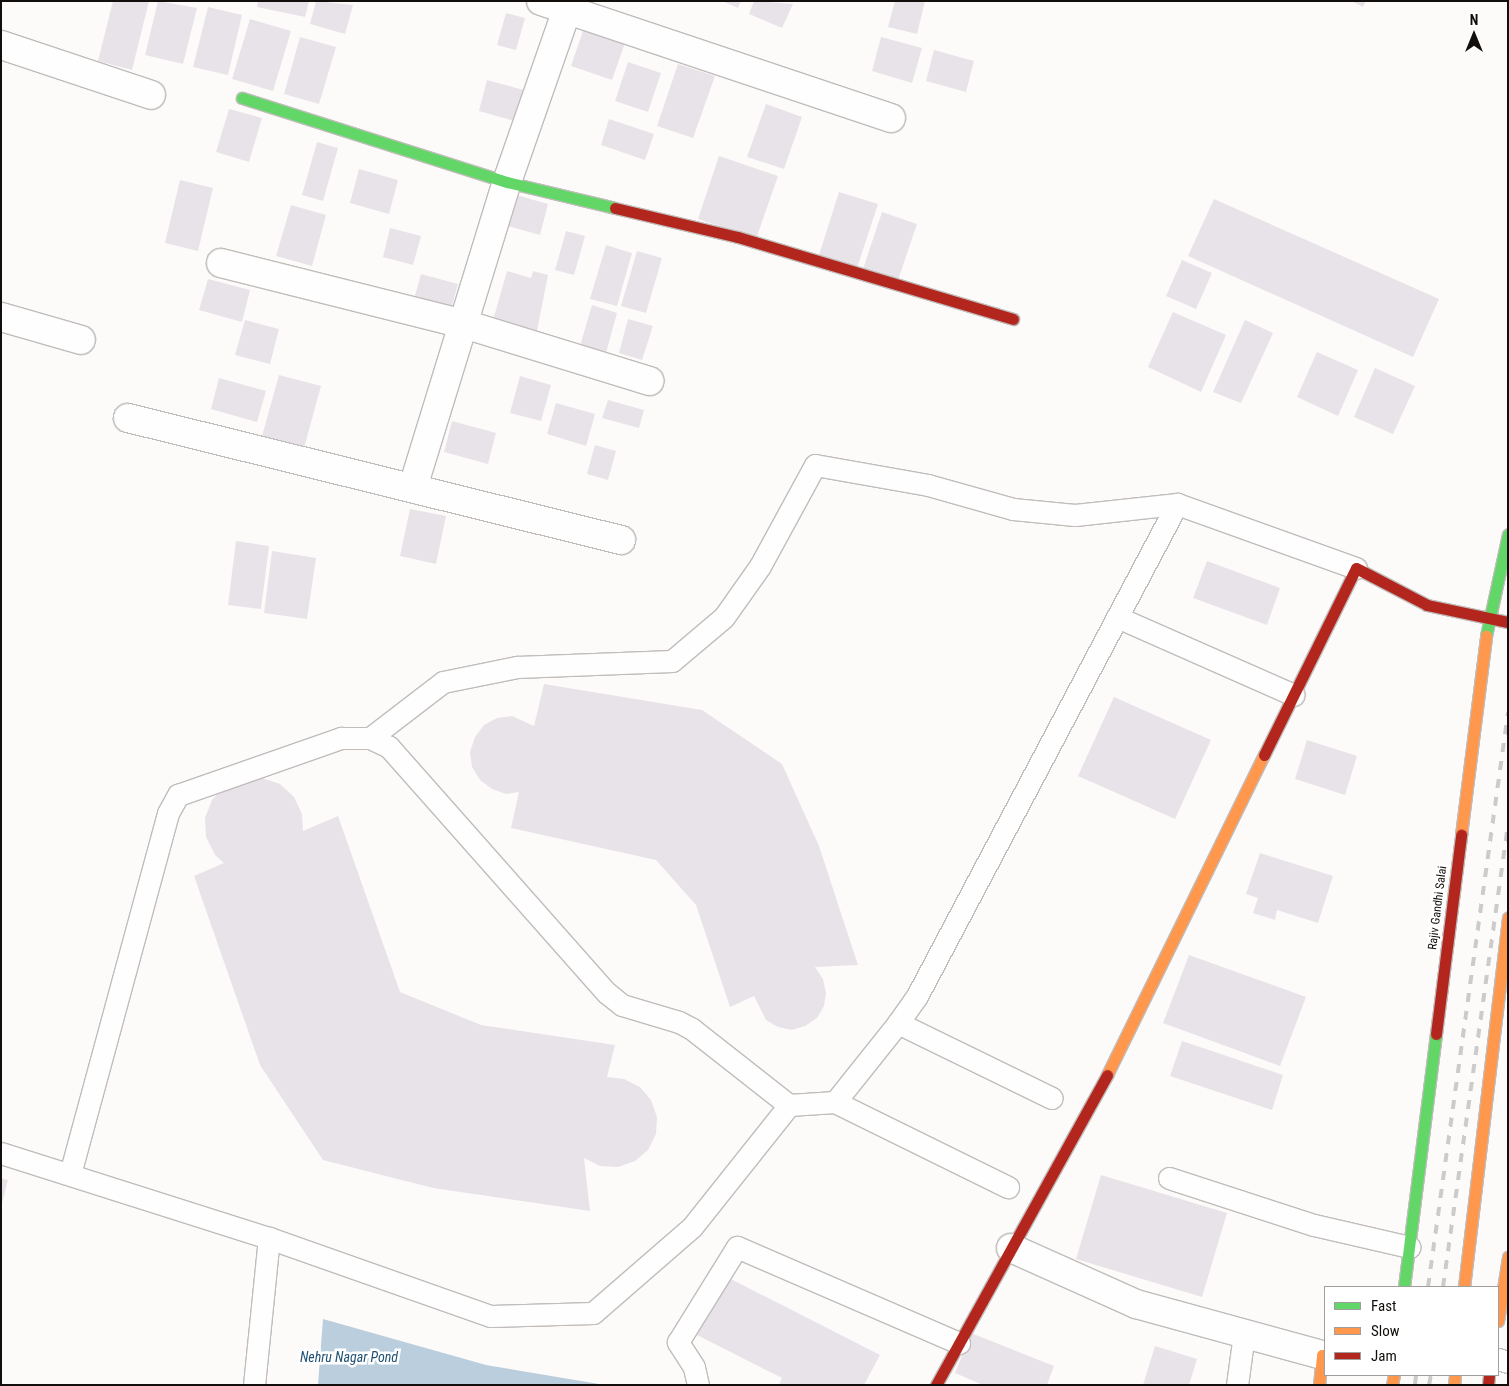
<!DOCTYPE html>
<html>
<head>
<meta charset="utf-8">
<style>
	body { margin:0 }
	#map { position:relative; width:1509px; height:1386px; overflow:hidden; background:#fcfbfa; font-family:"Roboto Condensed",sans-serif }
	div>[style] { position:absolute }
	.water>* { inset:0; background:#bacedd }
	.building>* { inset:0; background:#e8e3e8 }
	.roads { filter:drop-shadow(1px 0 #c0bdbb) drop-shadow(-1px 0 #c0bdbb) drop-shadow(0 1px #c0bdbb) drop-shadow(0 -1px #c0bdbb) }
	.lane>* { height:21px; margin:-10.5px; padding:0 10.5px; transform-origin:10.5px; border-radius:10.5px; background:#fffefe }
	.street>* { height:28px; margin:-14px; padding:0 14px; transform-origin:14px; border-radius:14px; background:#fffefe }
	.fast>* { height:11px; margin:-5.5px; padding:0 5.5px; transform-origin:5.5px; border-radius:5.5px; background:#63d668 }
	.slow>* { height:11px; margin:-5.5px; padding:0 5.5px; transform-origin:5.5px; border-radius:5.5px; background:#ff974d }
	.jam>* { height:11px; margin:-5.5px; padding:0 5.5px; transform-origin:5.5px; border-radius:5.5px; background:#b3261e }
	.rail>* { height:4px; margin-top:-2px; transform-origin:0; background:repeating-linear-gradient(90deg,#cccbcb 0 9px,transparent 0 18px) }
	span { translate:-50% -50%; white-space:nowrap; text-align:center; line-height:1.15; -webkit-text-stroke:5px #fff; paint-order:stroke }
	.street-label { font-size:12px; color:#120e0c }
	.water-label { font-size:14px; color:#1f5071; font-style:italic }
	.frame { position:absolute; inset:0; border:2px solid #120e0c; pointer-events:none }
	.legend { position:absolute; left:1324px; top:1286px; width:175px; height:90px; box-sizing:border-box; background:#fff; border:1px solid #a09f9e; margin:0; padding:6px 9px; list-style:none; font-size:15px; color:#120e0c }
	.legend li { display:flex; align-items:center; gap:10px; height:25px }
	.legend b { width:25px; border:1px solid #a09f9e }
	.north { position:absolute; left:1449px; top:10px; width:50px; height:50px; -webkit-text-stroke:4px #fff; paint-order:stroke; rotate:0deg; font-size:14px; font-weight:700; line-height:20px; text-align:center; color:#120e0c }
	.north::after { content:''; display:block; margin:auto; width:18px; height:22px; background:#120e0c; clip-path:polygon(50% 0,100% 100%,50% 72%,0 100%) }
</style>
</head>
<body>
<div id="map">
	<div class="water">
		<div style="clip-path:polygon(323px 1319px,486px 1365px,605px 1385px,318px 1385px)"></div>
	</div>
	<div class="building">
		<div style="clip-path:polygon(113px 1px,149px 1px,132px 70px,98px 61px)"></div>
		<div style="clip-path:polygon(158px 1px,197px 8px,183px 64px,145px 55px)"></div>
		<div style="clip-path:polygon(258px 1px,309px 1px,305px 17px,257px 7px)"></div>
		<div style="clip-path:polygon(316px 1px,353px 5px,345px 34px,310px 24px)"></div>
		<div style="clip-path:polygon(722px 1px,741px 1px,738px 8px)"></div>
		<div style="clip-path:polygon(754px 1px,793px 4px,782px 28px,749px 14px)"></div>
		<div style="clip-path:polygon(895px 1px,925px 1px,917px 34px,888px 27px)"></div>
		<div style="clip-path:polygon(1351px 1px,1366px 1px,1363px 7px)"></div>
		<div style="clip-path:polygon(208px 7px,242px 15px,228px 75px,193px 67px)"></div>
		<div style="clip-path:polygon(506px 13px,525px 18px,516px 50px,497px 45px)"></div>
		<div style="clip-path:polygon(250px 19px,291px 31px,273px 91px,232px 79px)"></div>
		<div style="clip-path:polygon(585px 25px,626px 40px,612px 80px,571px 66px)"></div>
		<div style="clip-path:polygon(300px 37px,336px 47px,319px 104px,284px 94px)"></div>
		<div style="clip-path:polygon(881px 37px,922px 48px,912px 83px,872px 71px)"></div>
		<div style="clip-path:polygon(934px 50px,974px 61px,966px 92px,926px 81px)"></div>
		<div style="clip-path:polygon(628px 62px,661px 73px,648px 112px,615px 101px)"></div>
		<div style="clip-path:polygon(678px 64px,715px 76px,693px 138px,657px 126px)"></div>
		<div style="clip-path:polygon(487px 80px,527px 91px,518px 122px,479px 111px)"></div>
		<div style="clip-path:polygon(766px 104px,802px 117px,784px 169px,747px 157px)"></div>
		<div style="clip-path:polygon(229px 109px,262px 118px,249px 162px,216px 152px)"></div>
		<div style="clip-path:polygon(609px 119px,654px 134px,645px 160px,601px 145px)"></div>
		<div style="clip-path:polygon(317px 142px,338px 148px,323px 201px,302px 195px)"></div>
		<div style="clip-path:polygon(719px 156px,778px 176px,756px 239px,698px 219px)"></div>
		<div style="clip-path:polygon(359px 169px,398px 180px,389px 214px,350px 203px)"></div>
		<div style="clip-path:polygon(180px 180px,213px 188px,198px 251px,165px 243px)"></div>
		<div style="clip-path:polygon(839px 192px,878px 204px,857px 268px,819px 255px)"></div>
		<div style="clip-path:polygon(513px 194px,548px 204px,540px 235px,504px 225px)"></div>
		<div style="clip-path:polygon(1214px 199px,1439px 299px,1413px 357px,1188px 256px)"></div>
		<div style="clip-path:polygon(291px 205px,326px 215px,312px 266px,276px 256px)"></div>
		<div style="clip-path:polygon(882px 212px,917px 224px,897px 283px,862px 272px)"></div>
		<div style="clip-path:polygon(390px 228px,421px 236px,413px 265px,383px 257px)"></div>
		<div style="clip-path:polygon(566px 231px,585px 236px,574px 275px,555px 270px)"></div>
		<div style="clip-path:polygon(606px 245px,632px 253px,617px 306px,590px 299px)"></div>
		<div style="clip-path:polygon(637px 251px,662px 258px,646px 313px,621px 306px)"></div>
		<div style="clip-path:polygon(1182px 260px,1212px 273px,1196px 309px,1166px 296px)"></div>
		<div style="clip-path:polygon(507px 271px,531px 278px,533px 271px,548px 275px,536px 336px,492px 324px)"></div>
		<div style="clip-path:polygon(421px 274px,458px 284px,450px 313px,413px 303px)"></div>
		<div style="clip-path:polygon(208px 279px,250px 290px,242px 322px,199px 310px)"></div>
		<div style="clip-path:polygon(592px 305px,617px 313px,606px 353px,580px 346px)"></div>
		<div style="clip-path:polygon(1173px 312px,1226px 335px,1201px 392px,1148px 367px)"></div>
		<div style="clip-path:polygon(628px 319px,653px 326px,642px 360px,619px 353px)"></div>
		<div style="clip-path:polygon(245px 320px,279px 329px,270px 364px,235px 355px)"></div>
		<div style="clip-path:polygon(1245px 320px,1273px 333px,1241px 403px,1213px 392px)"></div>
		<div style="clip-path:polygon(1317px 352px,1358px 370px,1338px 416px,1297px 397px)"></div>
		<div style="clip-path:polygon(1375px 368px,1415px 386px,1393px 434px,1354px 417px)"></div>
		<div style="clip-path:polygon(279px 375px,321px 386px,304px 448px,262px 436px)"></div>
		<div style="clip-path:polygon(520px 376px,551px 385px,541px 421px,510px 413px)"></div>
		<div style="clip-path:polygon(219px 378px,266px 391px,257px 422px,211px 409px)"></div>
		<div style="clip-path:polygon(608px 400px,644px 410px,639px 428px,602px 418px)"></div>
		<div style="clip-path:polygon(556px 403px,595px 414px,586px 446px,547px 434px)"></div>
		<div style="clip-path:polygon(452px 421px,496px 433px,488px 464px,444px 452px)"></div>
		<div style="clip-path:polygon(595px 445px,616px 451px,608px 480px,587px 474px)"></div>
		<div style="clip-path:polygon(410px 509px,446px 516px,436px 564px,400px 556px)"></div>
		<div style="clip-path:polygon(236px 541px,269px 546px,261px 609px,228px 605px)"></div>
		<div style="clip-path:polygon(272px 551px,316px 558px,307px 619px,264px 613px)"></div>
		<div style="clip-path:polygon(1207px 561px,1280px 588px,1267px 625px,1193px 598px)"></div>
		<div style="clip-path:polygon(544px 684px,702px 710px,782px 764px,819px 846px,858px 965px,815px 967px,823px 979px,826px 993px,824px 1006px,817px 1018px,805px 1026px,792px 1030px,778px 1027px,766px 1020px,754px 996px,730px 1007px,696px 905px,656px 860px,511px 828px,519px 792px,506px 794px,492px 789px,480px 780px,472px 767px,470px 752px,475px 737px,484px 725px,497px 718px,512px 716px,534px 726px)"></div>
		<div style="clip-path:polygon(1114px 697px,1211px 740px,1175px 819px,1078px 776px)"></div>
		<div style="clip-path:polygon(1307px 740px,1357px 756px,1345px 795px,1295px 779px)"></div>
		<div style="clip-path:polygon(243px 778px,262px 778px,280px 784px,294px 797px,302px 814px,303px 831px,338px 816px,400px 992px,481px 1025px,615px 1045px,607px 1077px,624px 1079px,640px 1087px,651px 1100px,657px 1117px,656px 1134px,648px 1150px,635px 1161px,618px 1167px,600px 1166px,584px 1158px,590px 1211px,433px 1188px,323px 1160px,260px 1065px,194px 876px,224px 863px,215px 855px,206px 837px,205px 818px,212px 800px,225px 786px)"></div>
		<div style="clip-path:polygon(1260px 853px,1333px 876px,1318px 923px,1277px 910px,1275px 920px,1253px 913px,1258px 898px,1246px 894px)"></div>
		<div style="clip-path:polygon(1189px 955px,1306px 997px,1280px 1066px,1163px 1023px)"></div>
		<div style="clip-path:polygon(1182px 1041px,1283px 1075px,1272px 1110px,1170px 1076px)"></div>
		<div style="clip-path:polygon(1101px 1175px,1227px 1213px,1202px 1297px,1076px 1259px)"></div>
		<div style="clip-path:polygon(1px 1178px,8px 1180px,2px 1203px,1px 1203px)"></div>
		<div style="clip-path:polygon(725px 1276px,880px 1355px,864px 1385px,779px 1385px,782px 1378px,695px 1334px)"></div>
		<div style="clip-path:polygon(971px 1333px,1054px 1366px,1047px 1385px,983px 1385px,955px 1373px)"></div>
		<div style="clip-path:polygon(1155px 1346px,1197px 1359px,1189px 1385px,1143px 1385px)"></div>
	</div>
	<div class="roads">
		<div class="lane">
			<div style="left:1117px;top:617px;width:193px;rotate:23.8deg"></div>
			<div style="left:370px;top:738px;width:92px;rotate:-37.5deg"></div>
			<div style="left:443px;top:682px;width:76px;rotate:-11.5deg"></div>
			<div style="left:517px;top:667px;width:155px;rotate:-2.2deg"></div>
			<div style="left:672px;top:661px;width:68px;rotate:-40.2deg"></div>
			<div style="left:724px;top:617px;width:62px;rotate:-54.8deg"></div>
			<div style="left:760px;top:566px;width:115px;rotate:-61.4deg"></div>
			<div style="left:815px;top:465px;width:115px;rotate:10deg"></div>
			<div style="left:928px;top:485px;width:88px;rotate:15.8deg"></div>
			<div style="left:1013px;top:509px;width:62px;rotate:5.5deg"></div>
			<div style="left:1075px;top:515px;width:103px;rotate:-6.2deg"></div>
			<div style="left:1177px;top:504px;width:190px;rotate:19.7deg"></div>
			<div style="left:898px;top:1023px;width:171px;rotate:26deg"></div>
			<div style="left:835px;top:1102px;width:193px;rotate:26.2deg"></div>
			<div style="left:1px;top:1153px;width:281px;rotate:17.6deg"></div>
			<div style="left:269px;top:1238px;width:235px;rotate:19.4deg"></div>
			<div style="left:491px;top:1316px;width:102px;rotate:-1.7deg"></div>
			<div style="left:593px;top:1313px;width:131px;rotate:-41deg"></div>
			<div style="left:692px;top:1227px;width:156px;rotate:-51.5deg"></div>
			<div style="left:789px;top:1105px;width:46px;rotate:-3.7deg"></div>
			<div style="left:835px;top:1102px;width:101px;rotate:-51.4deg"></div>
			<div style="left:898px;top:1023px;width:33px;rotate:-55deg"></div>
			<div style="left:917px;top:996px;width:556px;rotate:-62.15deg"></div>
			<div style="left:70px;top:1174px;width:374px;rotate:-74.8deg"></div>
			<div style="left:168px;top:813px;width:21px;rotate:-61deg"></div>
			<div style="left:178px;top:795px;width:173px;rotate:-19.3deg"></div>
			<div style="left:341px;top:738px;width:29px"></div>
			<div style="left:370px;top:738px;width:21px;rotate:25deg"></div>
			<div style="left:389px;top:747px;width:329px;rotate:48.5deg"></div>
			<div style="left:607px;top:993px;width:19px;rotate:39deg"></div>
			<div style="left:622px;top:1005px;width:59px;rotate:16.6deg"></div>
			<div style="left:679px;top:1022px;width:15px;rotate:28deg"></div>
			<div style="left:692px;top:1029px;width:123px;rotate:38.1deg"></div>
			<div style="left:1169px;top:1178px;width:152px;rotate:18deg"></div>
			<div style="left:1314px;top:1225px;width:98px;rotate:13deg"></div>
			<div style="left:1498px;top:1359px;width:10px;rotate:17deg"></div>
			<div style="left:254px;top:1385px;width:148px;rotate:-84.2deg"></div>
			<div style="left:698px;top:1385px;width:18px;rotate:-103deg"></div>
			<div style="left:694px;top:1367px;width:30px;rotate:-123deg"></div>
			<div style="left:678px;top:1342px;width:112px;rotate:-58.2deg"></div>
			<div style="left:737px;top:1247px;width:242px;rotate:23.4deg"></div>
			<div style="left:1237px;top:1385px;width:51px;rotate:-82.2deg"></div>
		</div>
		<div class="street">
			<div style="left:541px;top:1px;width:369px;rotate:18.5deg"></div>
			<div style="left:1px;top:45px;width:158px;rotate:18.4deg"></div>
			<div style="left:221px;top:263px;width:251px;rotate:14.1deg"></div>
			<div style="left:464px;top:324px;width:194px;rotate:17.1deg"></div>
			<div style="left:1px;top:317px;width:83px;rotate:16deg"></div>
			<div style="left:128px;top:418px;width:508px;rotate:13.9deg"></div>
			<div style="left:413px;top:487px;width:319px;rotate:-72.9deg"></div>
			<div style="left:507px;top:182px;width:192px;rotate:-70.8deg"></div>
			<div style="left:1011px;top:1248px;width:137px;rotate:24.1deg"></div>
			<div style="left:1136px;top:1304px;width:193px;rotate:15.3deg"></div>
		</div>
		<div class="fast">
			<div style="left:242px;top:98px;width:278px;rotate:17.6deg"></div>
			<div style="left:507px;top:182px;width:111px;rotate:13.5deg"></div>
			<div style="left:1486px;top:636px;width:104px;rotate:-77.8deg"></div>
			<div style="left:1404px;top:1287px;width:255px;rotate:-82.8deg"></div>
		</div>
		<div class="slow">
			<div style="left:1461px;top:835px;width:201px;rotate:-82.8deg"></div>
			<div style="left:1107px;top:1075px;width:356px;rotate:-63.9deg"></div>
			<div style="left:1464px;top:1287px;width:372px;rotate:-83.2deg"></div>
			<div style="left:1498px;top:1321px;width:65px;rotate:-81.1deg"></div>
			<div style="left:1319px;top:1385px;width:30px;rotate:-84deg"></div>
			<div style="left:1322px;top:1355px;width:3px;rotate:18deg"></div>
			<div style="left:1392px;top:1385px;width:10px;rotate:-79deg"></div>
			<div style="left:1454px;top:1385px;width:10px;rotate:-84deg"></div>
		</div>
		<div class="jam">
			<div style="left:615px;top:208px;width:126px;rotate:13.3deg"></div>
			<div style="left:738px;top:237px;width:287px;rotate:16.6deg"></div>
			<div style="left:1264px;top:755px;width:208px;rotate:-63.8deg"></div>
			<div style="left:1356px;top:568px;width:80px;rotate:27.5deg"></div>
			<div style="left:1427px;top:605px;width:83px;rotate:11.9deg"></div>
			<div style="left:1436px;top:1034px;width:201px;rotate:-82.8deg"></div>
			<div style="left:936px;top:1385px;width:354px;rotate:-61.1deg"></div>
			<div style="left:1488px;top:1385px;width:10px;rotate:-84deg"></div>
		</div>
	</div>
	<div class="rail">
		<div style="left:1428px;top:1287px;width:580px;rotate:-82.07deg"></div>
		<div style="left:1443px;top:1287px;width:467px;rotate:-82deg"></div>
		<div style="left:1415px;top:1385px;width:10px;rotate:-84deg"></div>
		<div style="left:1429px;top:1385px;width:10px;rotate:-79deg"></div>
	</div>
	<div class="street-label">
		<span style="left:1438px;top:908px;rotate:-83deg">Rajiv Gandhi Salai</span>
	</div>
	<div class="water-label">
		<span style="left:349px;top:1357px">Nehru Nagar Pond</span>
	</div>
	<div class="frame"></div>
	<ul class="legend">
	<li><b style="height:6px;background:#63d668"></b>Fast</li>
	<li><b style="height:6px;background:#ff974d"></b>Slow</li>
	<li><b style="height:6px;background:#b3261e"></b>Jam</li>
	</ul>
	<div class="north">N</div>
</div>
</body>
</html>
